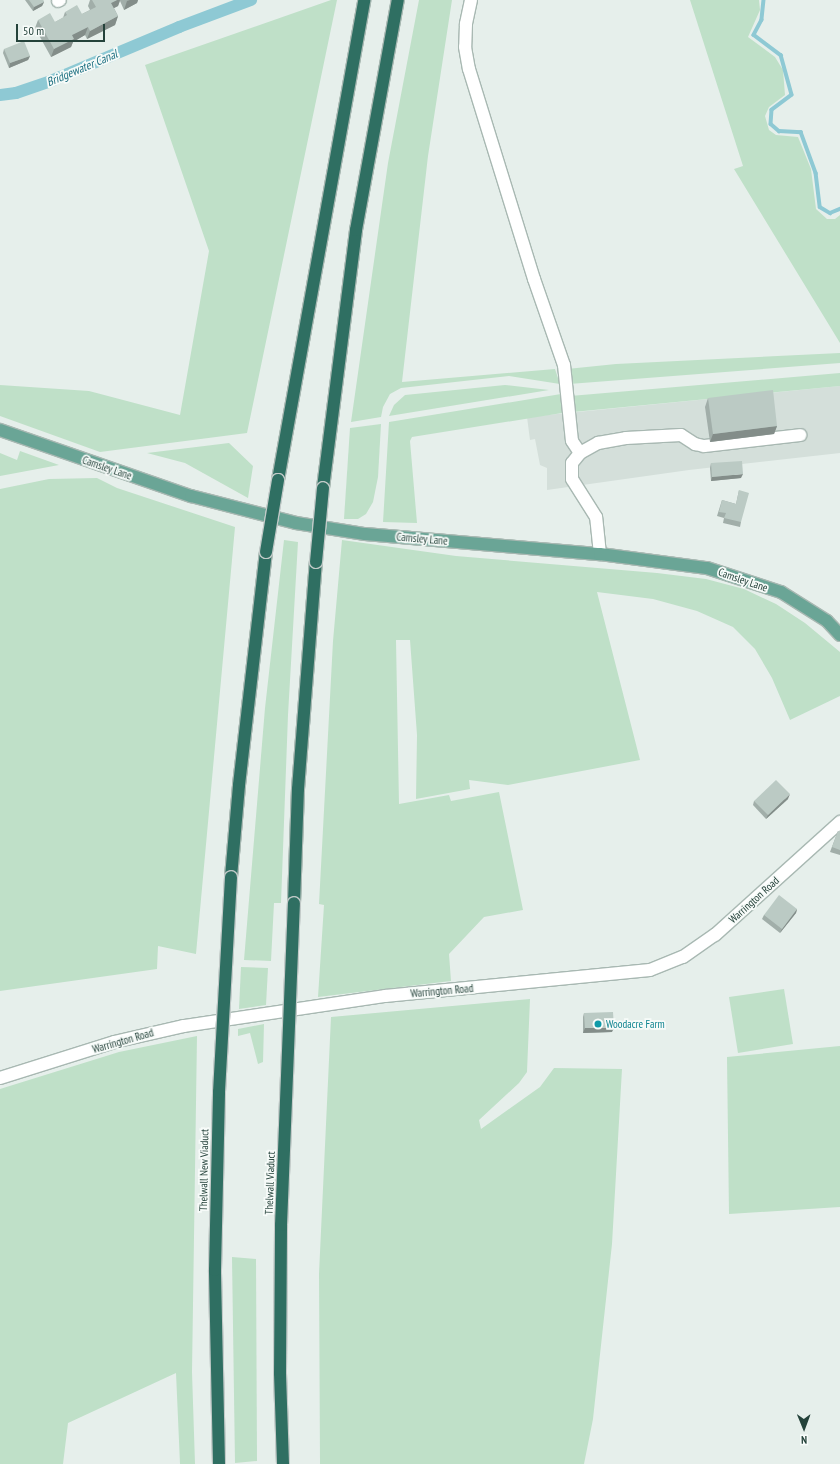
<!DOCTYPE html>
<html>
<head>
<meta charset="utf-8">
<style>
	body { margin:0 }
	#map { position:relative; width:840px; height:1464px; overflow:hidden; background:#e6efeb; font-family:"PT Sans Narrow",sans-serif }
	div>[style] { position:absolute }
	.built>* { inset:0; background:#d4dfda }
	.green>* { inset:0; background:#bfe0c8 }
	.stream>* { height:3.5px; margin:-1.75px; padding:0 1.75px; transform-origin:1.75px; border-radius:1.75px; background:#8ec9d4 }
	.canal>* { height:12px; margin:-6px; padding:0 6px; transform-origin:6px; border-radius:6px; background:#8ec9d4 }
	.roads { filter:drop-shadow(1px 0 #a8b8b2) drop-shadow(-1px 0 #a8b8b2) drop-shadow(0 1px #a8b8b2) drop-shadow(0 -1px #a8b8b2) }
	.minor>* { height:12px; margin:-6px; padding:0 6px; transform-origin:6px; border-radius:6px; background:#fff }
	.major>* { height:12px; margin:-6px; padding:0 6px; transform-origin:6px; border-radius:6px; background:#6aa596 }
	.highway>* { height:12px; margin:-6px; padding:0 6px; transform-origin:6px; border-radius:6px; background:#2f6f62 }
	.bridges { filter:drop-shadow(1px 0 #c2cac8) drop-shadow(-1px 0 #c2cac8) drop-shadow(0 1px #c2cac8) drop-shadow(0 -1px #c2cac8) }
	.highway-bridge>* { height:12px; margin:-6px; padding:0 6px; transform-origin:6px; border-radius:6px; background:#2f6f62 }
	.wall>* { inset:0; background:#a1aea9 }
	.shaded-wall>* { inset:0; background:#838d89 }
	.building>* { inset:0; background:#bbcac4 }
	.dots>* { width:11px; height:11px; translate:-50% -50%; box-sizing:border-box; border:2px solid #f7fbf9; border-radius:50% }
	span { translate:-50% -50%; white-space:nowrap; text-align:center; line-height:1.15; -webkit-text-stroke:3.5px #f7fbf9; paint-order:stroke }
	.street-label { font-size:11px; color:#24423a }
	.culture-label { font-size:11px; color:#0d838f }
	.left { translate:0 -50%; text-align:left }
	.water-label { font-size:12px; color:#1c6f80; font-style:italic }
	.north { position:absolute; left:784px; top:1408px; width:40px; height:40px; -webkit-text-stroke:3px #f7fbf9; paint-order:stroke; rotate:179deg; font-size:11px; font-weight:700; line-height:16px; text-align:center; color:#24423a }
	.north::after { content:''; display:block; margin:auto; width:14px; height:18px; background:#24423a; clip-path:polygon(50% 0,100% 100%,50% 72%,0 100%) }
	.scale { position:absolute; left:16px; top:24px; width:89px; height:18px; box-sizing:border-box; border:2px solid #24423a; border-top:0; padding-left:5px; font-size:12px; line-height:14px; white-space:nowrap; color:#24423a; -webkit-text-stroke:3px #f7fbf9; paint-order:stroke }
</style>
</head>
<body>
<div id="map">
	<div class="built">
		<div style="clip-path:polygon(840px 386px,840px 453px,689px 470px,547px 490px,547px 468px,540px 465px,535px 439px,530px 440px,527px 417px)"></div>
	</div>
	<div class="green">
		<div style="clip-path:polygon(331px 0,337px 0,247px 433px,100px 452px,0 416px,0 385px,89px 391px,180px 415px,209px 251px,145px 65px)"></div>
		<div style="clip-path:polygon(419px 0,452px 0,428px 156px,402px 382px,555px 369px,560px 384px,509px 376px,401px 388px,390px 394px,383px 407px,381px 417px,351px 422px,388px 163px)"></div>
		<div style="clip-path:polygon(690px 0,759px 0,760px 10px,748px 37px,775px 57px,783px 70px,785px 95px,769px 107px,765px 116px,769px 130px,776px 135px,798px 137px,811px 169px,816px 209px,827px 219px,835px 219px,840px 215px,840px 343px,734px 169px,743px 166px)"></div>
		<div style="clip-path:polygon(840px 353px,840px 363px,569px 384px,567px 369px,616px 364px)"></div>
		<div style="clip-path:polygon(840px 373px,840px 386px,573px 412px,570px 396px)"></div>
		<div style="clip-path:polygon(505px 385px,549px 390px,389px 416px,394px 405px,405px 395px)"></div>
		<div style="clip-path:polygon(561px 394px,562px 413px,412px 437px,410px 441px,417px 523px,383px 522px,389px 422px)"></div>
		<div style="clip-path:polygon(381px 424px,378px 477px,373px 502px,366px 514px,358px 519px,344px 519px,350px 428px)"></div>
		<div style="clip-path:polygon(229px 443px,253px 466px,248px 498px,185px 463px,147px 453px)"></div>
		<div style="clip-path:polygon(20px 451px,59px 465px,0 476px,0 453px,17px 460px)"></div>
		<div style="clip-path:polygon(97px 478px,117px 488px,235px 527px,196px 954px,158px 946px,157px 969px,0 991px,0 489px,49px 479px)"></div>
		<div style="clip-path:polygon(284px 540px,298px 542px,288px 715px,281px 903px,274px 903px,271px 961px,244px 960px,265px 708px)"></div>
		<div style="clip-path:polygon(342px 540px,456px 556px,657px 573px,706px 579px,744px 589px,776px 604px,805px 623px,840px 652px,840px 696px,790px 720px,772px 678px,755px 649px,733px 627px,697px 611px,653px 599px,597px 592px,640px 760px,508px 785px,469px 780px,470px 789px,416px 799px,417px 735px,410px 640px,396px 640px,399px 804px,449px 795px,451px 801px,499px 792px,523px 910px,484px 917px,449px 954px,451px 981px,318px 997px,324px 905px,319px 904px,333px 641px)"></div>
		<div style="clip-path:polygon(241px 967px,268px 968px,266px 1005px,239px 1009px)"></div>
		<div style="clip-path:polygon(784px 989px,793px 1044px,738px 1053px,729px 997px)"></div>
		<div style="clip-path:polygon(530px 999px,527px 1072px,519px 1083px,479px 1120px,481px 1129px,540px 1087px,554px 1068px,622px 1069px,612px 1244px,593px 1419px,584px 1464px,320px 1464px,319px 1274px,331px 1017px)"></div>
		<div style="clip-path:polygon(264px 1024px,263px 1062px,258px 1064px,250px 1033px,238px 1036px,238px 1029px)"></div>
		<div style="clip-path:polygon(197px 1036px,192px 1372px,195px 1464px,180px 1464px,176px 1373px,68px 1423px,63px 1464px,0 1464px,0 1089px,119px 1052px)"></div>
		<div style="clip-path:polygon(840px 1046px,840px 1207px,729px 1214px,727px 1057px)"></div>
		<div style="clip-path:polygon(232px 1257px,256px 1259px,257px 1461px,235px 1463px)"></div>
	</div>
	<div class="stream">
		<div style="left:764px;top:0;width:20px;rotate:96deg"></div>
		<div style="left:762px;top:20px;width:17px;rotate:118deg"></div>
		<div style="left:754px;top:35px;width:34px;rotate:37deg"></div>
		<div style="left:781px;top:55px;width:41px;rotate:74.6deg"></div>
		<div style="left:792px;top:95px;width:25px;rotate:143deg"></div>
		<div style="left:772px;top:110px;width:14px;rotate:94deg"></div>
		<div style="left:771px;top:124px;width:11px;rotate:41deg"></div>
		<div style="left:779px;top:131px;width:22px;rotate:3deg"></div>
		<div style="left:801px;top:132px;width:44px;rotate:69.9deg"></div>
		<div style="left:816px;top:173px;width:34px;rotate:83deg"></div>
		<div style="left:820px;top:207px;width:12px;rotate:31deg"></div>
		<div style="left:830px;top:213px;width:11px;rotate:-22deg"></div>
	</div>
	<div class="canal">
		<div style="left:0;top:95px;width:16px;rotate:-7deg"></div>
		<div style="left:16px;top:93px;width:39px;rotate:-19deg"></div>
		<div style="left:53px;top:80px;width:137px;rotate:-22.8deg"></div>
		<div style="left:179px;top:27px;width:77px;rotate:-20.6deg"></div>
	</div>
	<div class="roads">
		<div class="minor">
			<div style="left:471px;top:0;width:25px;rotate:102deg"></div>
			<div style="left:466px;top:24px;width:23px;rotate:92deg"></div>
			<div style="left:465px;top:47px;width:22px;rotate:80deg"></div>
			<div style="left:469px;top:69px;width:220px;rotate:72.8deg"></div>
			<div style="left:534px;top:279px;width:91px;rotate:70.8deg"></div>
			<div style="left:564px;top:365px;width:76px;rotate:84deg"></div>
			<div style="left:572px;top:441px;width:14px;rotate:56deg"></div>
			<div style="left:58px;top:1px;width:2px;rotate:-27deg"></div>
			<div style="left:600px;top:554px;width:37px;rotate:-96deg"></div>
			<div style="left:596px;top:517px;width:45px;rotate:-122.3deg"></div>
			<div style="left:572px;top:479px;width:16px;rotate:-90deg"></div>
			<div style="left:572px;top:463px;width:13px;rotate:-51deg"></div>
			<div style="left:580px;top:453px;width:21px;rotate:-29deg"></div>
			<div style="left:598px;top:443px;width:28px;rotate:-10deg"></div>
			<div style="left:626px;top:438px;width:55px;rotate:-3.1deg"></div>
			<div style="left:681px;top:435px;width:17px;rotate:33deg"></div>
			<div style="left:695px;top:444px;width:9px;rotate:13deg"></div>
			<div style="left:704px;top:446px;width:97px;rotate:-6.5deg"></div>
			<div style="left:0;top:1078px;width:120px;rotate:-17.5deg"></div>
			<div style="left:114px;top:1042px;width:72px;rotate:-12.9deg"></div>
			<div style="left:184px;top:1026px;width:203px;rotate:-8.5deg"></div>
			<div style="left:385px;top:996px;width:266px;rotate:-5.6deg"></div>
			<div style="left:650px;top:970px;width:35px;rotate:-22deg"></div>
			<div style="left:683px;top:957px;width:39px;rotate:-35deg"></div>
			<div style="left:715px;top:935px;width:169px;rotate:-42.1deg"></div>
		</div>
		<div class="major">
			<div style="left:0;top:430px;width:202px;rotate:19.1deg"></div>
			<div style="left:191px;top:496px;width:108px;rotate:14.4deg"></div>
			<div style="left:296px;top:523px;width:70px;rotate:9.1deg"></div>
			<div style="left:365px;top:534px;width:236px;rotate:4.9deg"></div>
			<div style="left:600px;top:554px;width:108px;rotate:7.5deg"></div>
			<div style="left:707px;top:568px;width:78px;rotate:18deg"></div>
			<div style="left:781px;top:592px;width:54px;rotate:32.2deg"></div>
			<div style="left:827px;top:621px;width:19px;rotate:47deg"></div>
		</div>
		<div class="highway">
			<div style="left:278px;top:480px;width:488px;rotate:-79.8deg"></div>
			<div style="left:323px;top:488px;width:260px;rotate:-82.7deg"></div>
			<div style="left:356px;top:230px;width:234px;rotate:-79.7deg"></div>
			<div style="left:231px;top:877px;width:92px;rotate:-85deg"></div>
			<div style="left:239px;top:785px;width:235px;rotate:-83.4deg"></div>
			<div style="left:294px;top:903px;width:114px;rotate:-88deg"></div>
			<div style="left:298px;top:789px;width:228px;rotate:-85.5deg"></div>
		</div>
	</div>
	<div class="bridges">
		<div class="highway-bridge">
			<div style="left:266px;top:552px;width:73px;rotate:-80.5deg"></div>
			<div style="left:316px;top:562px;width:74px;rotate:-84.6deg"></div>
			<div style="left:219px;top:1464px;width:194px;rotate:-91.2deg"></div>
			<div style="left:215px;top:1270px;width:178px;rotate:-88.7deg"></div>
			<div style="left:219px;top:1092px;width:215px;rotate:-86.8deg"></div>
			<div style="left:283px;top:1464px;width:91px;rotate:-91.9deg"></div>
			<div style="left:280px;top:1373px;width:148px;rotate:-89.6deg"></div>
			<div style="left:281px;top:1225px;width:322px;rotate:-87.7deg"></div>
		</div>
	</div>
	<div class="wall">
		<div style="clip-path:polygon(25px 0,43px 0,44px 2px,42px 6px,33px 11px)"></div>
		<div style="clip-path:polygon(90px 0,138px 0,137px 3px,124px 10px,120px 1px,118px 6px,114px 8px,118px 16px,115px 25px,87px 39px,85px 35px,73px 42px,71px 47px,51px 57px,35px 28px,38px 20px,55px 22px,63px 18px,65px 12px,82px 14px,90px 10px,88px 6px)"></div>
		<div style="clip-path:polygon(4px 49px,30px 56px,28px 60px,9px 68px,3px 53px)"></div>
		<div style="clip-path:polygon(708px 398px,777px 426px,774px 434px,710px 442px,705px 407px)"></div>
		<div style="clip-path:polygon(711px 463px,741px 478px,711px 481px,710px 468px)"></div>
		<div style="clip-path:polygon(739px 490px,741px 522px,740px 527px,723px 523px,724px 518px,717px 516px,722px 500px,736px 504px)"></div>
		<div style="clip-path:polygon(788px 799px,766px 819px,753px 805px,754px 801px)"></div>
		<div style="clip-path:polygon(838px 831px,840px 831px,840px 855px,830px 852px)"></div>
		<div style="clip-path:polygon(797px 909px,796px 913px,780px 933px,762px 919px,764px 915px)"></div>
		<div style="clip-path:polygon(584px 1013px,612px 1032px,583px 1033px,583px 1017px)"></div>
	</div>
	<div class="shaded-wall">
		<div style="clip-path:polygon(117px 0,120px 0,118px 6px,108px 11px,111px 3px)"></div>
		<div style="clip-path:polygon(130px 0,138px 0,137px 3px,124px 10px,127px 1px)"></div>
		<div style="clip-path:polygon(44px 2px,42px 6px,33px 11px,34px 7px)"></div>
		<div style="clip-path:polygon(118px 16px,115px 25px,87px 39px,90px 31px)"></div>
		<div style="clip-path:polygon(88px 27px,85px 35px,73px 42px,71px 47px,51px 57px,54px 49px,72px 35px)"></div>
		<div style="clip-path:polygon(30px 56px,28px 60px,9px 68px,10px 63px)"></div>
		<div style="clip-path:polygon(777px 426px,774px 434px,710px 442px,713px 434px)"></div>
		<div style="clip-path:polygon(743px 474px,741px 478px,711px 481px,712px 477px)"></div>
		<div style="clip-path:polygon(790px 794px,788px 799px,766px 819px,768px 815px)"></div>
		<div style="clip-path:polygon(797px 909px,796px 913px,780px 933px,782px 929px)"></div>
		<div style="clip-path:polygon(585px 1028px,614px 1028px,612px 1032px,583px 1033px)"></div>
	</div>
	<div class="building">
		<div style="clip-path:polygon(29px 0,43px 0,44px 2px,34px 7px)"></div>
		<div style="clip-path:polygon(92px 0,117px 0,111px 3px,118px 16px,90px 31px,88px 27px,72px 35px,74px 39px,54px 49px,38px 20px,50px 13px,55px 22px,67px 15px,65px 12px,77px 5px,82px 14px,96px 7px)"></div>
		<div style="clip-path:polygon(24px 41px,30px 56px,10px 63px,4px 49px)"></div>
		<div style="clip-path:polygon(773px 390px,777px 426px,713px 434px,708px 398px)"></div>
		<div style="clip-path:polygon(742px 461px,743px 474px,712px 477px,711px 463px)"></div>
		<div style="clip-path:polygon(739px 490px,749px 493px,741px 522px,724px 518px,726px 513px,719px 512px,722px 500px,736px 504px)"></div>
		<div style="clip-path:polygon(776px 780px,790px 794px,768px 815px,754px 801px)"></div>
		<div style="clip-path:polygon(838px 831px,840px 831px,840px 850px,832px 847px)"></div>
		<div style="clip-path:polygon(779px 895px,797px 909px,782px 929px,764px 915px)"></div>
		<div style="clip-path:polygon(613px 1012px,614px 1028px,585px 1028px,584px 1013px)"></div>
	</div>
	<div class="dots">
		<div style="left:598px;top:1024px;background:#0f9aa8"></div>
	</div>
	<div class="street-label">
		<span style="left:107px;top:468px;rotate:19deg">Camsley Lane</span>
		<span style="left:422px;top:539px;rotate:5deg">Camsley Lane</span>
		<span style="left:743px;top:580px;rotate:19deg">Camsley Lane</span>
		<span style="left:754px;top:900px;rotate:-42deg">Warrington Road</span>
		<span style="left:442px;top:991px;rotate:-5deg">Warrington Road</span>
		<span style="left:123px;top:1041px;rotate:-16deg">Warrington Road</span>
		<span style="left:204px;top:1170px;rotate:-89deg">Thelwall New Viaduct</span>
		<span style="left:270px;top:1183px;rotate:-88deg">Thelwall Viaduct</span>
	</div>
	<div class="culture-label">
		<span class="left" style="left:606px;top:1024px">Woodacre Farm</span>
	</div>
	<div class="water-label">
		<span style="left:82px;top:68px;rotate:-23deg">Bridgewater Canal</span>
	</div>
	<div class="north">N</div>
	<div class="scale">50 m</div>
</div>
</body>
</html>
